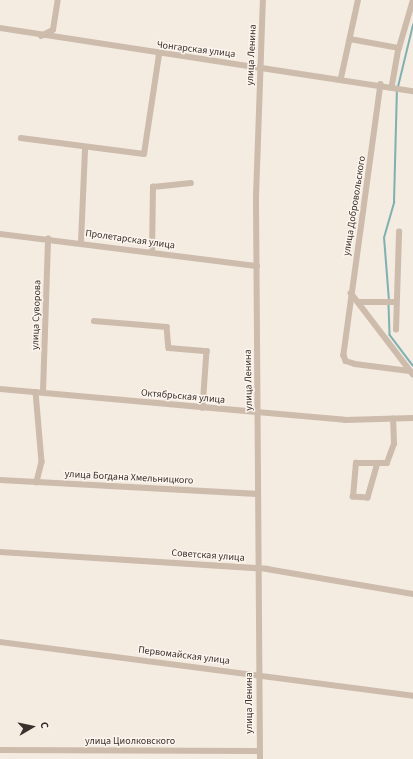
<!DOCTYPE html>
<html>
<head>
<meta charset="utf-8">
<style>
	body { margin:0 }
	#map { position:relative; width:413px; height:759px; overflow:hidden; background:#f4ebe1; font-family:"Source Sans 3",sans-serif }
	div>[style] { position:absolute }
	.stream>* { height:1.5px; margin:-0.75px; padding:0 0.75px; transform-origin:0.75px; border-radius:0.75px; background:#7fb0b2 }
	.minor>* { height:5.5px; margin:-2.75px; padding:0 2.75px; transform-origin:2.75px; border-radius:2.75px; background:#cdbbac }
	span { translate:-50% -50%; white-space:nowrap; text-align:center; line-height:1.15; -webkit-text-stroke:3px #fbf5ee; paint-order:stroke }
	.street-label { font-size:10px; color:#3b302b }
	.north { position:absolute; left:12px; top:707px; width:40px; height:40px; -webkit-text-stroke:3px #fbf5ee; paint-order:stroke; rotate:81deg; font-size:11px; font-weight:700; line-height:16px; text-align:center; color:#3b302b }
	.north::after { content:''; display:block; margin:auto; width:14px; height:18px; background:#3b302b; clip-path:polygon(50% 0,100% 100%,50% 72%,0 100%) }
</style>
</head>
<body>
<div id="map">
	<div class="stream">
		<div style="left:398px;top:87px;width:64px;rotate:-76.4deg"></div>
		<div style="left:389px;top:301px;width:63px;rotate:-94.5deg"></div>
		<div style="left:384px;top:238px;width:37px;rotate:-74deg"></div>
		<div style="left:394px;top:202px;width:111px;rotate:-88.5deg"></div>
		<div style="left:389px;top:305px;width:30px;rotate:88deg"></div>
		<div style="left:390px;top:335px;width:38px;rotate:53deg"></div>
	</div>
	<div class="minor">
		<div style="left:0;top:28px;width:418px;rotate:8.7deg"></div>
		<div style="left:41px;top:36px;width:13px;rotate:-27deg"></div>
		<div style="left:53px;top:30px;width:30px;rotate:-81deg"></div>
		<div style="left:350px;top:39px;width:50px;rotate:10.4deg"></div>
		<div style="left:399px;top:48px;width:39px;rotate:100deg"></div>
		<div style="left:399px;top:48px;width:50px;rotate:-73.7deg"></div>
		<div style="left:341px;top:78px;width:80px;rotate:-77.7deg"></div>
		<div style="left:381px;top:84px;width:274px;rotate:97.8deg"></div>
		<div style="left:344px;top:355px;width:6px;rotate:72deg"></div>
		<div style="left:346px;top:361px;width:9px;rotate:18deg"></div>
		<div style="left:355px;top:364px;width:55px;rotate:7.3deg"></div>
		<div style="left:21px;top:138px;width:124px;rotate:7.4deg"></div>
		<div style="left:144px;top:154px;width:100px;rotate:-81.4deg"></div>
		<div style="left:0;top:234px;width:259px;rotate:7.1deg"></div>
		<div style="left:81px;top:242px;width:93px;rotate:-87.5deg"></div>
		<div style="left:152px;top:252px;width:65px;rotate:-89.1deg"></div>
		<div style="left:153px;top:187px;width:38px;rotate:-6deg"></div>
		<div style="left:351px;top:293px;width:102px;rotate:52.6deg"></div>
		<div style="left:359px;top:302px;width:37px"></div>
		<div style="left:94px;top:321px;width:73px;rotate:4.7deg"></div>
		<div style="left:167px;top:327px;width:21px;rotate:85deg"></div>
		<div style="left:169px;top:348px;width:38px;rotate:5deg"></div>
		<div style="left:207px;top:351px;width:57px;rotate:94deg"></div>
		<div style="left:396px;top:330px;width:98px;rotate:-88.2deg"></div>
		<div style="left:0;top:389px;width:346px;rotate:5.1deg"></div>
		<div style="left:345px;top:420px;width:68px;rotate:-1.7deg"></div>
		<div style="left:36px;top:392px;width:70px;rotate:85.1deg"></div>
		<div style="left:42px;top:462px;width:21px;rotate:104deg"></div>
		<div style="left:43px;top:392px;width:153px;rotate:-88.1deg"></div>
		<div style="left:378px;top:463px;width:36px;rotate:106deg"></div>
		<div style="left:368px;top:498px;width:15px;rotate:-176deg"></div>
		<div style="left:353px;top:497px;width:34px;rotate:-85deg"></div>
		<div style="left:356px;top:463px;width:31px"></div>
		<div style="left:387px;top:463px;width:20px;rotate:-70deg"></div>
		<div style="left:394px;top:444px;width:25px;rotate:-92deg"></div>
		<div style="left:0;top:480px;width:258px;rotate:3.1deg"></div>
		<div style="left:0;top:552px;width:268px;rotate:3.6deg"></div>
		<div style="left:267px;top:569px;width:148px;rotate:9.7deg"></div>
		<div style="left:0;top:642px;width:417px;rotate:7.4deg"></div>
		<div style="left:0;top:750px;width:259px;rotate:0.2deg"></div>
		<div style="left:260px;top:759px;width:562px;rotate:-90.41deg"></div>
		<div style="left:256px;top:197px;width:197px;rotate:-88deg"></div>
	</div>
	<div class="street-label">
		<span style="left:196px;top:50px;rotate:7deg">Чонгарская улица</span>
		<span style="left:252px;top:55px;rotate:-87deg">улица Ленина</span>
		<span style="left:355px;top:206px;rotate:-81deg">улица Добровольского</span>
		<span style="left:130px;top:240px;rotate:8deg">Пролетарская улица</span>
		<span style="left:37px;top:315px;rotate:-88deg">улица Суворова</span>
		<span style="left:249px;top:380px;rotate:-91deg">улица Ленина</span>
		<span style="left:183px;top:397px;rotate:5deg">Октябрьская улица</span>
		<span style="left:129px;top:478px;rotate:3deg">улица Богдана Хмельницкого</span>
		<span style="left:208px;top:556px;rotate:4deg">Советская улица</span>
		<span style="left:184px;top:656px;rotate:7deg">Первомайская улица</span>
		<span style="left:250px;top:703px;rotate:-90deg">улица Ленина</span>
		<span style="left:130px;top:742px">улица Циолковского</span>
	</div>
	<div class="north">С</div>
</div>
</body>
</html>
